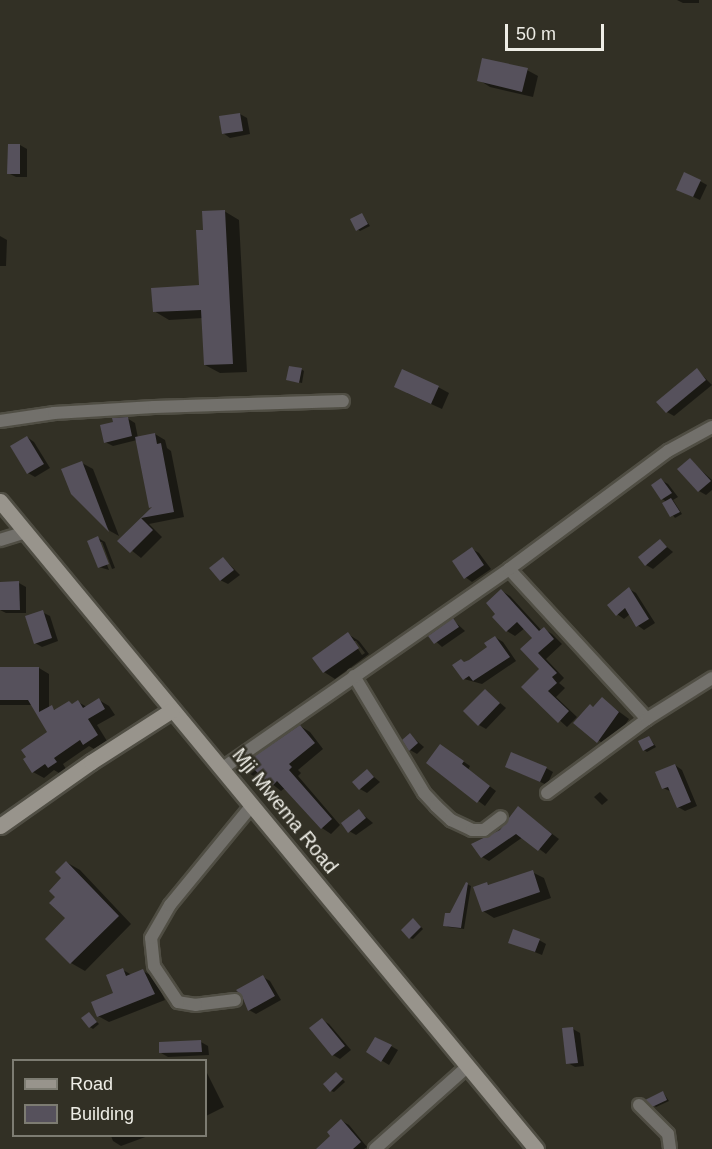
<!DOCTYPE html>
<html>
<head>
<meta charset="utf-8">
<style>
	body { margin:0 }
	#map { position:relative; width:712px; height:1149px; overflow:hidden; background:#323025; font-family:Helvetica,sans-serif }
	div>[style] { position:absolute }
	.shadow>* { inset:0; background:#0007 }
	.building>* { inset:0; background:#56515c }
	.roads { filter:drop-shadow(2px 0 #504e44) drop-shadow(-2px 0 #504e44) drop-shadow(0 2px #504e44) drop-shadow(0 -2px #504e44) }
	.street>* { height:12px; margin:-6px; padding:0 6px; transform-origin:6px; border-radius:6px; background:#72706b }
	.secondary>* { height:15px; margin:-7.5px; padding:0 7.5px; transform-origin:7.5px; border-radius:7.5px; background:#98948c }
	span { translate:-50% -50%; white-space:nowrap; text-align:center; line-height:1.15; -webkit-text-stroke:5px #323025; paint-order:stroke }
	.street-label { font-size:20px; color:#eeede6 }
	.legend { position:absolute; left:12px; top:1059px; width:195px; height:78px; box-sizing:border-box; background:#323025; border:2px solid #7d7c72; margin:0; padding:8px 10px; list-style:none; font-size:18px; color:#eeede6 }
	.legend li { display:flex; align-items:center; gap:12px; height:30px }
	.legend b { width:30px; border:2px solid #7d7c72 }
	.scale { position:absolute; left:505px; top:24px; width:99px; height:27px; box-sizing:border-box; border:3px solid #eeede6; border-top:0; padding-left:8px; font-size:18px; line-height:21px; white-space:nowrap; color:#eeede6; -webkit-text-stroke:4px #323025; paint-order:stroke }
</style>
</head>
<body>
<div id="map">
	<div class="shadow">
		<div style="clip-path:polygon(677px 0,699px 0,699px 3px,683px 3px)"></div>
		<div style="clip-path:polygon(527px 70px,538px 76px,533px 97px,490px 87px,479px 80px)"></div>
		<div style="clip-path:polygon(240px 114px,247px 118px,250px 134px,230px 138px,223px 133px)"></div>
		<div style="clip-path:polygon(20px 145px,27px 149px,27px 177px,16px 177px,8px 173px)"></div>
		<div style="clip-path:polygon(700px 181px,707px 185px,700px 200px,685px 193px)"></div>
		<div style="clip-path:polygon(224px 211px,239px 220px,247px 372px,220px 373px,205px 365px,203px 318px,169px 320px,154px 311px,201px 286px,205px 231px)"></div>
		<div style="clip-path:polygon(362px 214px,370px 226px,360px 231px,357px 229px)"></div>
		<div style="clip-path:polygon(0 236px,7px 240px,6px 266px,0 266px)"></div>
		<div style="clip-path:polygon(301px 369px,304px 371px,302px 383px,288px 380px)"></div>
		<div style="clip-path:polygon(697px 370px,712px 385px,674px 416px,667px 412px)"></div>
		<div style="clip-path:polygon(438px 387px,449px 393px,442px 409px,407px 393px)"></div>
		<div style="clip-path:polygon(127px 418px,135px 423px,138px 438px,155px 434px,165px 440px,167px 448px,171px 451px,184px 517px,149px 524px,162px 537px,141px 558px,120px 541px,152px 508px,137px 440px,113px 446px,105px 442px)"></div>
		<div style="clip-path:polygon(27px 437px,34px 442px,50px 468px,35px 477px,28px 473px)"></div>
		<div style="clip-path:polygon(690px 460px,712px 480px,712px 490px,706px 495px,699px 491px)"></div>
		<div style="clip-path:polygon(82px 463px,93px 469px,119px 536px,110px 531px,72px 493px)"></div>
		<div style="clip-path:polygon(661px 480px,668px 484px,678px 497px,673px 500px,682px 514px,675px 518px,664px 504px,667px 502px,662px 499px)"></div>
		<div style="clip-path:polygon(98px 538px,105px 542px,115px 568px,112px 569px,102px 542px,98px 542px,109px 570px,99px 567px)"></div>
		<div style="clip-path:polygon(660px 541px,673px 552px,653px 569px,646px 565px)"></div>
		<div style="clip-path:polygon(472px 549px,479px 553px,491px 569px,472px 582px,465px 577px)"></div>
		<div style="clip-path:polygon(224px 559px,240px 575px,228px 584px,220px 580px)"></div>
		<div style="clip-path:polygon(0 583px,19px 583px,26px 587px,26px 613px,6px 613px,0 610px)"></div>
		<div style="clip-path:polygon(629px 589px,636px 593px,655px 623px,644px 630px,637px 625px,630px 614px,624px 619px,617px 614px)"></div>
		<div style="clip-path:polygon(502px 591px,510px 596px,542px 631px,544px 629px,552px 634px,562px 644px,546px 659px,564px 678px,559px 683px,565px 688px,556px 697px,577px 717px,567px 727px,523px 687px,541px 669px,534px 638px,525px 628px,515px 636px,507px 631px)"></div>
		<div style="clip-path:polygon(42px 612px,50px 616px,58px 641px,42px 647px,35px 643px)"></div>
		<div style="clip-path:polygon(453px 620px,465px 631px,442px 647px,430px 636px)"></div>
		<div style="clip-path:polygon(evenodd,348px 634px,359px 641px,369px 654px,335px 679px,324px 672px,348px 634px,353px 641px,356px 641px,365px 653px,362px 655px,353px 641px)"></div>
		<div style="clip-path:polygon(495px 637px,503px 642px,516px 661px,482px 684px,464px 679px,465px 663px,490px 648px)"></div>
		<div style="clip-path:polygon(0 668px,39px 668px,49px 674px,49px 709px,57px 710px,78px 702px,87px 707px,99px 700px,109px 706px,115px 715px,97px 725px,107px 741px,94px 749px,89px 746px,63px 764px,66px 769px,59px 773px,54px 770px,44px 778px,33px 772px,49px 733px,32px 705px,0 705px)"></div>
		<div style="clip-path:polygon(486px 691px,506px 708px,486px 729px,479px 725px)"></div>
		<div style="clip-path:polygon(602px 699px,629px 719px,609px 748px,575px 723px)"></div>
		<div style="clip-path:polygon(300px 726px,310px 732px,323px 749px,298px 770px,301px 773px,298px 776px,340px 825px,331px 834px,322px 828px,285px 788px,281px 791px,262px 776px,258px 779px,249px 773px)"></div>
		<div style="clip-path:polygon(410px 735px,424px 747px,417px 754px,410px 750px)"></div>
		<div style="clip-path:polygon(649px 737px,656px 747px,647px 752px,644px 750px)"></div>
		<div style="clip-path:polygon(447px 750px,470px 766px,468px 770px,496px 791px,485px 806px,428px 763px)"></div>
		<div style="clip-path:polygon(675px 765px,682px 770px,697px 806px,685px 811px,678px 807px,672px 792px,663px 788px)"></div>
		<div style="clip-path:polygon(546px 768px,553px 772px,547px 785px,514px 770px)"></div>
		<div style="clip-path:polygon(367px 771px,380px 782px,367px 793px,360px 789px)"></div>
		<div style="clip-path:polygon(600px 792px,608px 800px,602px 805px,594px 797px)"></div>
		<div style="clip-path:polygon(518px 808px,559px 839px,546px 854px,523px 837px,489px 861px,482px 857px)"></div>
		<div style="clip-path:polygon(359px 811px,373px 823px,356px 835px,349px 831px)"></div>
		<div style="clip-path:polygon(66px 862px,80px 870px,131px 924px,85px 971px,71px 963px,68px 918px,57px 897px)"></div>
		<div style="clip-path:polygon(532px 872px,544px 878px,551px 898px,494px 918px,483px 911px,487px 884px,491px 886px)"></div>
		<div style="clip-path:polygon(467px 884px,471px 886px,464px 929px,448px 927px,445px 925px)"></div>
		<div style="clip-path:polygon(416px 922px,423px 929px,413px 939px,410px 938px)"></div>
		<div style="clip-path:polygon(539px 940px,546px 944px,542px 955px,510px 942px)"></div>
		<div style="clip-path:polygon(123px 970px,132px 975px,143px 971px,154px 977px,165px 1000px,109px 1022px,98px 1016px,115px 994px)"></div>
		<div style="clip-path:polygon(263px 977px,270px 981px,281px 1000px,256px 1014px,249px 1010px,243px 995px)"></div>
		<div style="clip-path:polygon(89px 1014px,99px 1024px,93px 1029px,90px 1027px)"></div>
		<div style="clip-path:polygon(322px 1020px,329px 1024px,351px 1050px,340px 1059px,333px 1055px)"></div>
		<div style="clip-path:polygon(573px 1029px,580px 1033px,584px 1066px,575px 1067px,568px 1063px)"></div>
		<div style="clip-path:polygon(377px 1038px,398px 1050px,389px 1065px,368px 1052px)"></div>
		<div style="clip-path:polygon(201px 1042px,208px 1046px,209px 1055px,168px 1057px,161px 1053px)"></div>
		<div style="clip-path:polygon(206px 1071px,224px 1107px,206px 1116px)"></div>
		<div style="clip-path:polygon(340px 1076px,345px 1082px,334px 1092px,331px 1091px)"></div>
		<div style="clip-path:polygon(663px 1092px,669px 1101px,656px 1107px,653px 1105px)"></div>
		<div style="clip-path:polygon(342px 1121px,349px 1125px,367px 1147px,364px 1149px,318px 1149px,332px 1136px)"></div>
		<div style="clip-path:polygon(111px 1136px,148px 1136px,121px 1146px,113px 1141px)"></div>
	</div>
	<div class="building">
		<div style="clip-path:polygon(482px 58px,528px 68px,522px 92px,477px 81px)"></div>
		<div style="clip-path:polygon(240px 113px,243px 131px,222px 134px,219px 116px)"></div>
		<div style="clip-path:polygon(8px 144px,20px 144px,20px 174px,7px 174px)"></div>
		<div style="clip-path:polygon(684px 172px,701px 180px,693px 197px,676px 190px)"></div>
		<div style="clip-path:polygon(225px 210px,233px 364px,204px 365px,201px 310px,153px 312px,151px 288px,199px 285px,196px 230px,203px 230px,202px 211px)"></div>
		<div style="clip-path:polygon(362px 213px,368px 224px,356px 231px,350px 219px)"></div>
		<div style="clip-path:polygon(289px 366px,302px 368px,299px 383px,286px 380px)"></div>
		<div style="clip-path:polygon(697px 368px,706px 380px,666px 413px,656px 402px)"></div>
		<div style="clip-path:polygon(402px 369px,439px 386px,431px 404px,394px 387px)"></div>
		<div style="clip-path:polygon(128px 417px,132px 436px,104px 443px,100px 425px,113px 422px,112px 418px)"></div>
		<div style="clip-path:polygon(155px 433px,157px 444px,161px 443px,174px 512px,141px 518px,153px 530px,130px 553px,117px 541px,152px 507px,149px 508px,135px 437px)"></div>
		<div style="clip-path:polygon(27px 436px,44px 464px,27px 474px,10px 446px)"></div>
		<div style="clip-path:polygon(690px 458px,711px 481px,698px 492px,677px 469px)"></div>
		<div style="clip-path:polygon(82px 461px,109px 532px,71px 494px,61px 469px)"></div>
		<div style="clip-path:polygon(661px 478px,672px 493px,661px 500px,651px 485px)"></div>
		<div style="clip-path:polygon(671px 498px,680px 512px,670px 517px,662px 503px)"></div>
		<div style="clip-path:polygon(98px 536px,109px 564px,98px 568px,87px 541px)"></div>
		<div style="clip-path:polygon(660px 539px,667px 547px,645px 566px,638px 557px)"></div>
		<div style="clip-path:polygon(472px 547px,484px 565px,464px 579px,452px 561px)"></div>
		<div style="clip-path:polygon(223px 557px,234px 570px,220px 581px,209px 568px)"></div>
		<div style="clip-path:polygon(19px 581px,20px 610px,0 610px,0 582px)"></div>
		<div style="clip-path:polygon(629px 587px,649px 619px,636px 627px,625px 608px,616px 616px,607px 605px)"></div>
		<div style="clip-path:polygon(501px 589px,539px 631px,544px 627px,554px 639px,538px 653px,557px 673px,552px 677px,557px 683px,548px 691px,569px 711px,558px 723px,521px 687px,539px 669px,520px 649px,532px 638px,517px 622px,506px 632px,492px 617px,495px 614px,486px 603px)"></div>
		<div style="clip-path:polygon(43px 610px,52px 638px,34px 644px,25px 616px)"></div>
		<div style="clip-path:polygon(453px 618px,459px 627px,434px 644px,428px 636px)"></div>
		<div style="clip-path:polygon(348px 632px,359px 648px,323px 673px,312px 658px)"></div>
		<div style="clip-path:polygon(495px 636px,510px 657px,473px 681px,469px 676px,463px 680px,452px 665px,461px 659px,464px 662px,469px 660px,487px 647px,484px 643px)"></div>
		<div style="clip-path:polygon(0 667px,39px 667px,39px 712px,52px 705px,54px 710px,69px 701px,72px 704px,78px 700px,83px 708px,99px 698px,105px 709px,88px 719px,98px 735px,83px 745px,80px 740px,54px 758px,57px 762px,48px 768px,45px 764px,32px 773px,23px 759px,26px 757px,21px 750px,47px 732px,28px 700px,0 700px)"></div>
		<div style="clip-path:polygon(485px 689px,500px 703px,478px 726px,463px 711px)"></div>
		<div style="clip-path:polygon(602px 697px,619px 712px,597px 743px,573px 723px,590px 704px,593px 707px)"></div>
		<div style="clip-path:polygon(300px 725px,315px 743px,289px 764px,292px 767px,289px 770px,332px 819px,321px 829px,277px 781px,271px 787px,254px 769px,248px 774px,240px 766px)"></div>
		<div style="clip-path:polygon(410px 733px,418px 743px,409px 751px,402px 740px)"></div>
		<div style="clip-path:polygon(649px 736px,654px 745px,643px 751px,638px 741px)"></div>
		<div style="clip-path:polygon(440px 744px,464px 761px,462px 764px,490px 786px,477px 803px,426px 763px)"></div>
		<div style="clip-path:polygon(511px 752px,547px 767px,540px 782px,505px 767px)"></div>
		<div style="clip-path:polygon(675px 764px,691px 802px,677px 808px,668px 787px,662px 789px,655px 772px)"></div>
		<div style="clip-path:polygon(367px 769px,374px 777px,359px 790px,352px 782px)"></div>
		<div style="clip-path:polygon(518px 806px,552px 834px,538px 851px,516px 834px,481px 858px,471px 844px,500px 830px)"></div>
		<div style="clip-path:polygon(359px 809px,366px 818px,348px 833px,341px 823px)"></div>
		<div style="clip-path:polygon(66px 861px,119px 916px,70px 964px,45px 939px,65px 918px,49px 903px,55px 897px,49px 891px,61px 878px,55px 872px)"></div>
		<div style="clip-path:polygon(533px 870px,540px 892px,482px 912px,473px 887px,487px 882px,488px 885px)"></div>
		<div style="clip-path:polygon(466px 882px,468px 883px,461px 928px,443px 926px,445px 913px,450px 913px)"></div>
		<div style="clip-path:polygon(413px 918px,421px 927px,409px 939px,401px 930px)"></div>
		<div style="clip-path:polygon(513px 929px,540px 939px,535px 952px,508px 943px)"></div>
		<div style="clip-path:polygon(123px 968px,126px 976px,143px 969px,155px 994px,97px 1017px,91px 1002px,113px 993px,106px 975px)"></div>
		<div style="clip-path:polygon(263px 975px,275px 996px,248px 1011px,242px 996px,236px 990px)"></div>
		<div style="clip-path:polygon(89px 1012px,97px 1022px,89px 1028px,81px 1018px)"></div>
		<div style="clip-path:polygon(322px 1018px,345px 1046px,332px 1056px,309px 1028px)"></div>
		<div style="clip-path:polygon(573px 1027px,578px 1063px,566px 1064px,562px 1028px)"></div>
		<div style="clip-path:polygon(375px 1037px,392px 1045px,381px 1062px,366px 1052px)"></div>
		<div style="clip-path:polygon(201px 1040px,202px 1052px,159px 1053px,159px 1042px)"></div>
		<div style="clip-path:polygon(336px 1072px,343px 1079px,330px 1092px,323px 1084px)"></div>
		<div style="clip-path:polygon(663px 1091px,667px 1100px,652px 1107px,645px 1100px)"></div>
		<div style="clip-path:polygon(341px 1119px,361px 1142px,353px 1149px,316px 1149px,330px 1136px,327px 1132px)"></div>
	</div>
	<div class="roads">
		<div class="street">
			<div style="left:0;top:421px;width:55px;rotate:-8.4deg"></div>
			<div style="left:54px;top:413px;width:100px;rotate:-3.4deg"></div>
			<div style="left:154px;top:407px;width:189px;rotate:-1.8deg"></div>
			<div style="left:0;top:540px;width:28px;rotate:-17deg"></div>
			<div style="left:509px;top:569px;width:204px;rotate:47.4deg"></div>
			<div style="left:354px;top:676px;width:136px;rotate:59.1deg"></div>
			<div style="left:424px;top:793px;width:18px;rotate:47deg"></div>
			<div style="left:436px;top:806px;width:21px;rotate:43deg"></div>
			<div style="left:451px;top:820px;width:23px;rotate:25deg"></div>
			<div style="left:472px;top:830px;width:12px"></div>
			<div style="left:484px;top:830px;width:21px;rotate:-37deg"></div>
			<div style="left:223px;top:768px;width:348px;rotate:-34.8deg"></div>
			<div style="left:509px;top:569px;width:198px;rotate:-36.6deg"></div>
			<div style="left:668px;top:451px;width:50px;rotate:-28.6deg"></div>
			<div style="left:547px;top:793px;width:124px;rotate:-36.5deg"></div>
			<div style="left:647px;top:719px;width:77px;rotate:-32.2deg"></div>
			<div style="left:235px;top:1000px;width:39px;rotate:173deg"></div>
			<div style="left:196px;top:1005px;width:18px;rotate:-171deg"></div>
			<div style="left:178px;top:1002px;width:43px;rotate:-123.7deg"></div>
			<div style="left:154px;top:966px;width:28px;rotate:-96deg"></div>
			<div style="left:151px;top:938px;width:38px;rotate:-60deg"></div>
			<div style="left:170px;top:905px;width:129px;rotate:-50.6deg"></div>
			<div style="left:639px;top:1105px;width:41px;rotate:45deg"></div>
			<div style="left:668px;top:1134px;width:15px;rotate:82deg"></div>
			<div style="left:375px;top:1149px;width:125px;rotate:-41.7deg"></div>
		</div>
		<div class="secondary">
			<div style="left:0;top:501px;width:841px;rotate:50.4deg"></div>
			<div style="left:0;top:826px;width:111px;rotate:-35.1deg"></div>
			<div style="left:91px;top:762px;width:96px;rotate:-32.7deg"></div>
		</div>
	</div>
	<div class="street-label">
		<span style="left:285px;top:811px;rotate:51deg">Mji Mwema Road</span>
	</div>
	<ul class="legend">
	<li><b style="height:8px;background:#98948c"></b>Road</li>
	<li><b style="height:16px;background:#56515c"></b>Building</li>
	</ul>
	<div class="scale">50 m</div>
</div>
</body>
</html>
